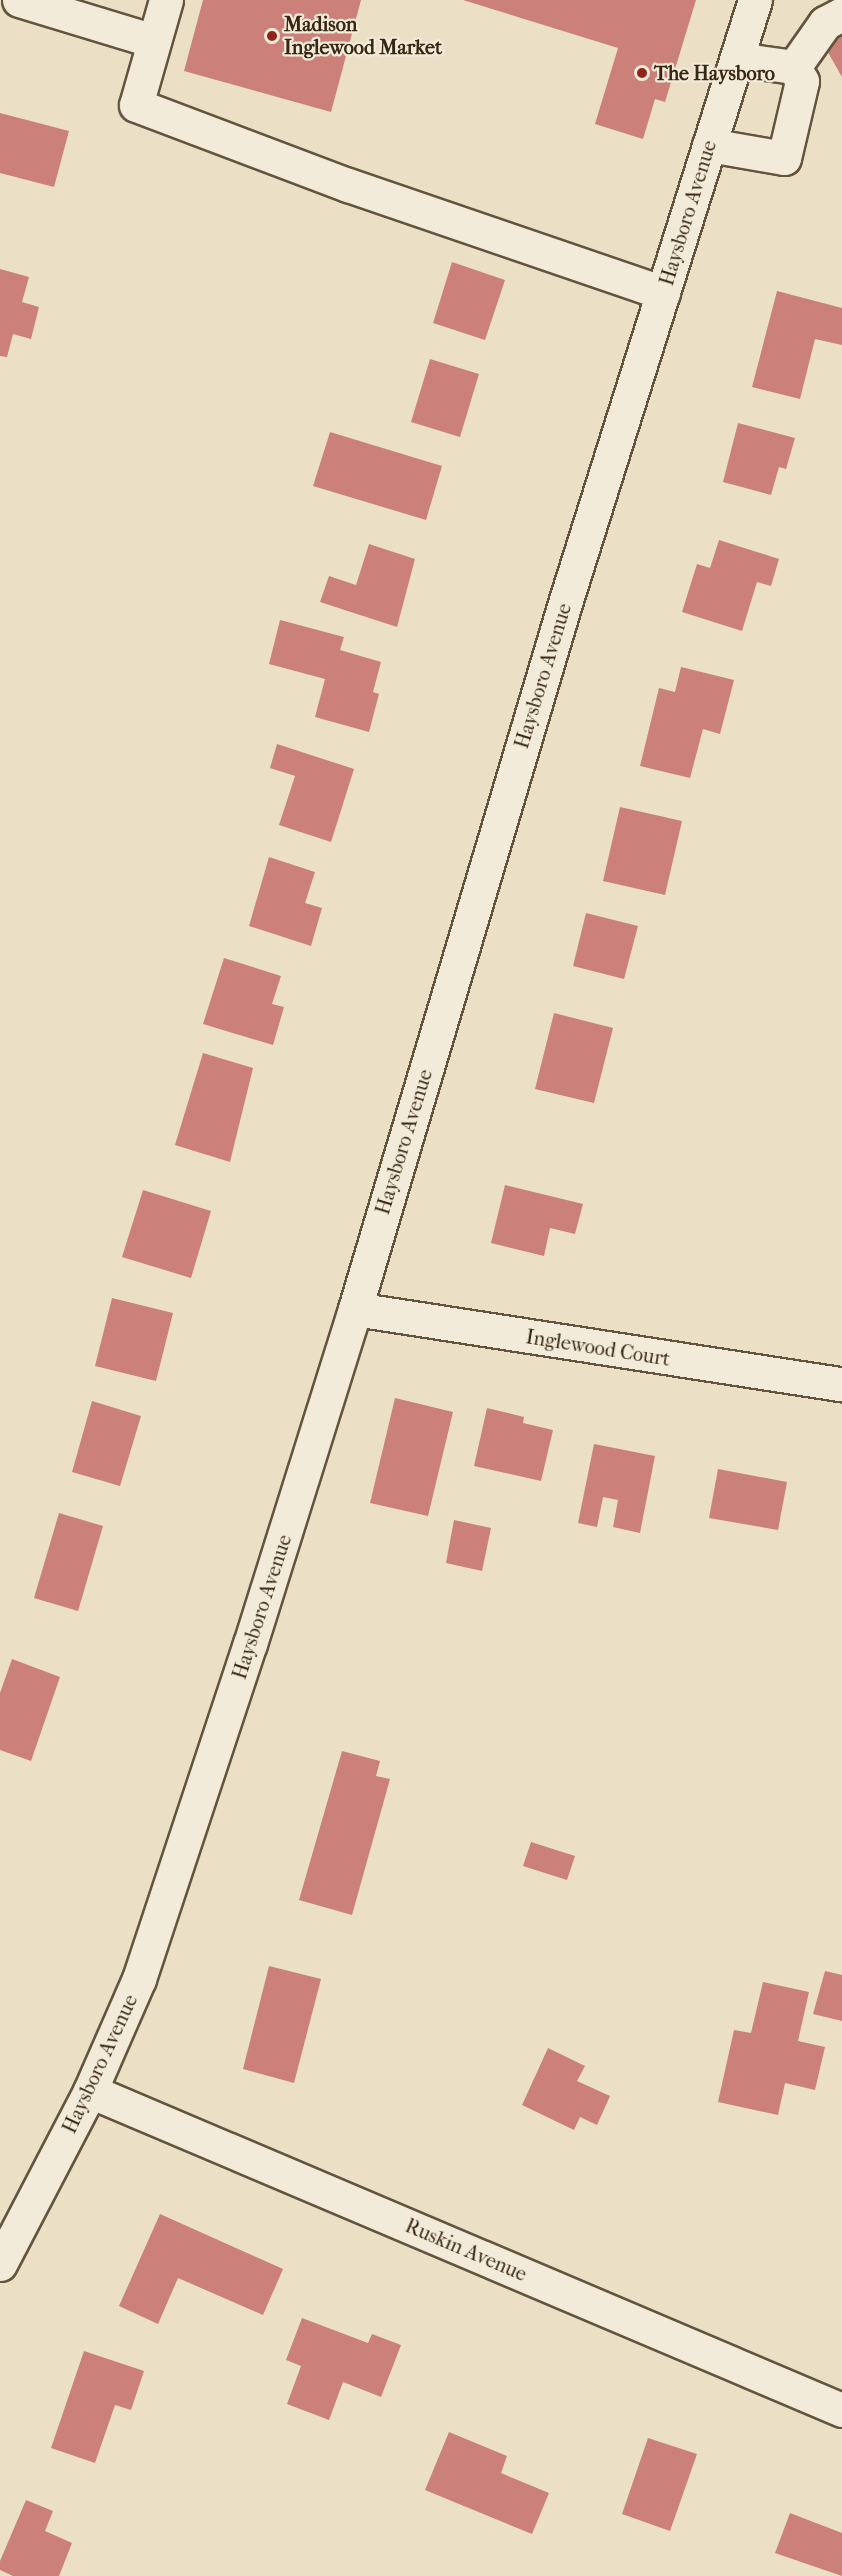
<!DOCTYPE html>
<html>
<head>
<meta charset="utf-8">
<style>
	body { margin:0 }
	#map { position:relative; width:842px; height:2576px; overflow:hidden; background:#ebe0c6; font-family:"IM FELL French Canon",serif }
	div>[style] { position:absolute }
	.building>* { inset:0; background:#cb8079 }
	.roads { filter:drop-shadow(2px 0 #64543e) drop-shadow(-2px 0 #64543e) drop-shadow(0 2px #64543e) drop-shadow(0 -2px #64543e) }
	.minor>* { height:33px; margin:-16.5px; padding:0 16.5px; transform-origin:16.5px; border-radius:16.5px; background:#f2ebda }
	.dots>* { width:16px; height:16px; translate:-50% -50%; box-sizing:border-box; border:3px solid #f2ebda; border-radius:50% }
	span { translate:-50% -50%; white-space:nowrap; text-align:center; line-height:1.15; -webkit-text-stroke:4.5px #f2ebda; paint-order:stroke }
	.poi-label { font-size:20px; color:#372610; font-weight:700 }
	.left { translate:0 -50%; text-align:left }
	.street-label { font-size:20px; color:#372610 }
</style>
</head>
<body>
<div id="map">
	<div class="building">
		<div style="clip-path:polygon(203px 0,361px 0,331px 112px,184px 71px)"></div>
		<div style="clip-path:polygon(463px 0,696px 0,665px 102px,655px 99px,643px 139px,595px 124px,618px 48px)"></div>
		<div style="clip-path:polygon(842px 30px,842px 77px,822px 42px)"></div>
		<div style="clip-path:polygon(0 113px,69px 131px,54px 187px,0 173px)"></div>
		<div style="clip-path:polygon(452px 262px,505px 280px,485px 340px,433px 323px)"></div>
		<div style="clip-path:polygon(0 269px,29px 277px,22px 302px,39px 307px,31px 339px,13px 334px,7px 357px,0 356px)"></div>
		<div style="clip-path:polygon(777px 291px,842px 308px,842px 345px,815px 339px,800px 399px,752px 387px)"></div>
		<div style="clip-path:polygon(430px 359px,479px 374px,460px 437px,411px 422px)"></div>
		<div style="clip-path:polygon(738px 423px,795px 438px,786px 469px,779px 467px,771px 495px,723px 482px)"></div>
		<div style="clip-path:polygon(330px 432px,442px 466px,426px 520px,313px 486px)"></div>
		<div style="clip-path:polygon(719px 540px,779px 559px,771px 586px,757px 582px,742px 631px,682px 612px,697px 564px,710px 568px)"></div>
		<div style="clip-path:polygon(369px 544px,415px 559px,397px 627px,320px 602px,329px 576px,356px 585px)"></div>
		<div style="clip-path:polygon(280px 620px,344px 637px,340px 650px,381px 662px,373px 692px,379px 694px,369px 732px,315px 717px,325px 679px,269px 664px)"></div>
		<div style="clip-path:polygon(681px 667px,734px 680px,720px 734px,703px 729px,690px 778px,640px 766px,659px 688px,675px 692px)"></div>
		<div style="clip-path:polygon(277px 744px,354px 769px,331px 842px,279px 825px,295px 776px,270px 768px)"></div>
		<div style="clip-path:polygon(620px 807px,682px 821px,665px 895px,603px 881px)"></div>
		<div style="clip-path:polygon(269px 857px,315px 872px,305px 903px,322px 908px,311px 946px,249px 926px)"></div>
		<div style="clip-path:polygon(586px 913px,638px 926px,624px 979px,573px 966px)"></div>
		<div style="clip-path:polygon(224px 958px,281px 976px,272px 1004px,284px 1007px,273px 1045px,203px 1024px)"></div>
		<div style="clip-path:polygon(554px 1013px,613px 1028px,594px 1103px,535px 1089px)"></div>
		<div style="clip-path:polygon(203px 1053px,253px 1068px,230px 1162px,175px 1145px)"></div>
		<div style="clip-path:polygon(505px 1185px,583px 1204px,575px 1234px,550px 1228px,544px 1256px,491px 1243px)"></div>
		<div style="clip-path:polygon(143px 1190px,211px 1211px,191px 1278px,122px 1257px)"></div>
		<div style="clip-path:polygon(112px 1298px,173px 1313px,156px 1381px,95px 1366px)"></div>
		<div style="clip-path:polygon(395px 1398px,453px 1412px,428px 1516px,370px 1503px)"></div>
		<div style="clip-path:polygon(92px 1401px,141px 1416px,120px 1486px,72px 1472px)"></div>
		<div style="clip-path:polygon(487px 1408px,524px 1417px,523px 1423px,553px 1430px,541px 1481px,474px 1466px)"></div>
		<div style="clip-path:polygon(594px 1444px,655px 1456px,640px 1533px,613px 1527px,618px 1500px,603px 1497px,597px 1527px,578px 1523px)"></div>
		<div style="clip-path:polygon(718px 1469px,787px 1482px,778px 1530px,709px 1518px)"></div>
		<div style="clip-path:polygon(59px 1513px,103px 1526px,78px 1611px,34px 1598px)"></div>
		<div style="clip-path:polygon(454px 1520px,491px 1528px,482px 1571px,446px 1563px)"></div>
		<div style="clip-path:polygon(12px 1659px,60px 1677px,31px 1761px,0 1750px,0 1693px)"></div>
		<div style="clip-path:polygon(342px 1751px,380px 1761px,376px 1776px,390px 1779px,352px 1915px,299px 1900px)"></div>
		<div style="clip-path:polygon(531px 1842px,575px 1856px,567px 1880px,523px 1866px)"></div>
		<div style="clip-path:polygon(269px 1966px,321px 1979px,294px 2083px,243px 2069px)"></div>
		<div style="clip-path:polygon(825px 1971px,842px 1975px,842px 2021px,813px 2014px)"></div>
		<div style="clip-path:polygon(763px 1982px,809px 1992px,798px 2041px,825px 2047px,815px 2090px,785px 2083px,778px 2115px,718px 2102px,734px 2030px,751px 2033px)"></div>
		<div style="clip-path:polygon(548px 2048px,585px 2066px,577px 2081px,610px 2096px,597px 2125px,580px 2117px,574px 2130px,522px 2105px)"></div>
		<div style="clip-path:polygon(160px 2214px,283px 2269px,263px 2315px,178px 2278px,158px 2324px,119px 2306px)"></div>
		<div style="clip-path:polygon(302px 2318px,368px 2343px,372px 2334px,401px 2345px,381px 2397px,343px 2382px,329px 2420px,287px 2404px,301px 2366px,286px 2360px)"></div>
		<div style="clip-path:polygon(84px 2351px,144px 2371px,131px 2410px,115px 2405px,95px 2463px,51px 2448px)"></div>
		<div style="clip-path:polygon(449px 2432px,507px 2456px,501px 2473px,549px 2493px,532px 2534px,425px 2490px)"></div>
		<div style="clip-path:polygon(648px 2438px,697px 2454px,670px 2531px,622px 2514px)"></div>
		<div style="clip-path:polygon(26px 2500px,53px 2511px,45px 2531px,72px 2543px,59px 2576px,13px 2576px,0 2570px,0 2561px)"></div>
		<div style="clip-path:polygon(790px 2513px,842px 2533px,842px 2576px,775px 2553px)"></div>
	</div>
	<div class="roads">
		<div class="minor">
			<div style="left:19px;top:0;width:141px;rotate:16.9deg"></div>
			<div style="left:166px;top:0;width:109px;rotate:105.9deg"></div>
			<div style="left:136px;top:105px;width:227px;rotate:20.7deg"></div>
			<div style="left:348px;top:185px;width:333px;rotate:18.9deg"></div>
			<div style="left:737px;top:59px;width:58px;rotate:8deg"></div>
			<div style="left:794px;top:67px;width:54px;rotate:-54.8deg"></div>
			<div style="left:825px;top:23px;width:19px;rotate:-28deg"></div>
			<div style="left:709px;top:145px;width:76px;rotate:9.8deg"></div>
			<div style="left:784px;top:158px;width:79px;rotate:-76.8deg"></div>
			<div style="left:802px;top:81px;width:16px;rotate:-120deg"></div>
			<div style="left:355px;top:1309px;width:493px;rotate:8.8deg"></div>
			<div style="left:90px;top:2091px;width:817px;rotate:22.99deg"></div>
			<div style="left:0;top:2264px;width:195px;rotate:-62.5deg"></div>
			<div style="left:90px;top:2091px;width:122px;rotate:-66.4deg"></div>
			<div style="left:139px;top:1979px;width:353px;rotate:-71.7deg"></div>
			<div style="left:250px;top:1644px;width:351px;rotate:-72.6deg"></div>
			<div style="left:355px;top:1309px;width:740px;rotate:-73.43deg"></div>
			<div style="left:566px;top:600px;width:629px;rotate:-72.52deg"></div>
		</div>
	</div>
	<div class="dots">
		<div style="left:272px;top:36px;background:#8f2418"></div>
		<div style="left:642px;top:73px;background:#8f2418"></div>
	</div>
	<div class="poi-label">
		<span class="left" style="left:284px;top:36px">Madison<br>Inglewood Market</span>
		<span class="left" style="left:654px;top:73px">The Haysboro</span>
	</div>
	<div class="street-label">
		<span style="left:688px;top:213px;rotate:-73deg">Haysboro Avenue</span>
		<span style="left:543px;top:676px;rotate:-73deg">Haysboro Avenue</span>
		<span style="left:404px;top:1142px;rotate:-73deg">Haysboro Avenue</span>
		<span style="left:598px;top:1348px;rotate:9deg">Inglewood Court</span>
		<span style="left:262px;top:1607px;rotate:-72deg">Haysboro Avenue</span>
		<span style="left:100px;top:2064px;rotate:-65deg">Haysboro Avenue</span>
		<span style="left:466px;top:2250px;rotate:23deg">Ruskin Avenue</span>
	</div>
</div>
</body>
</html>
